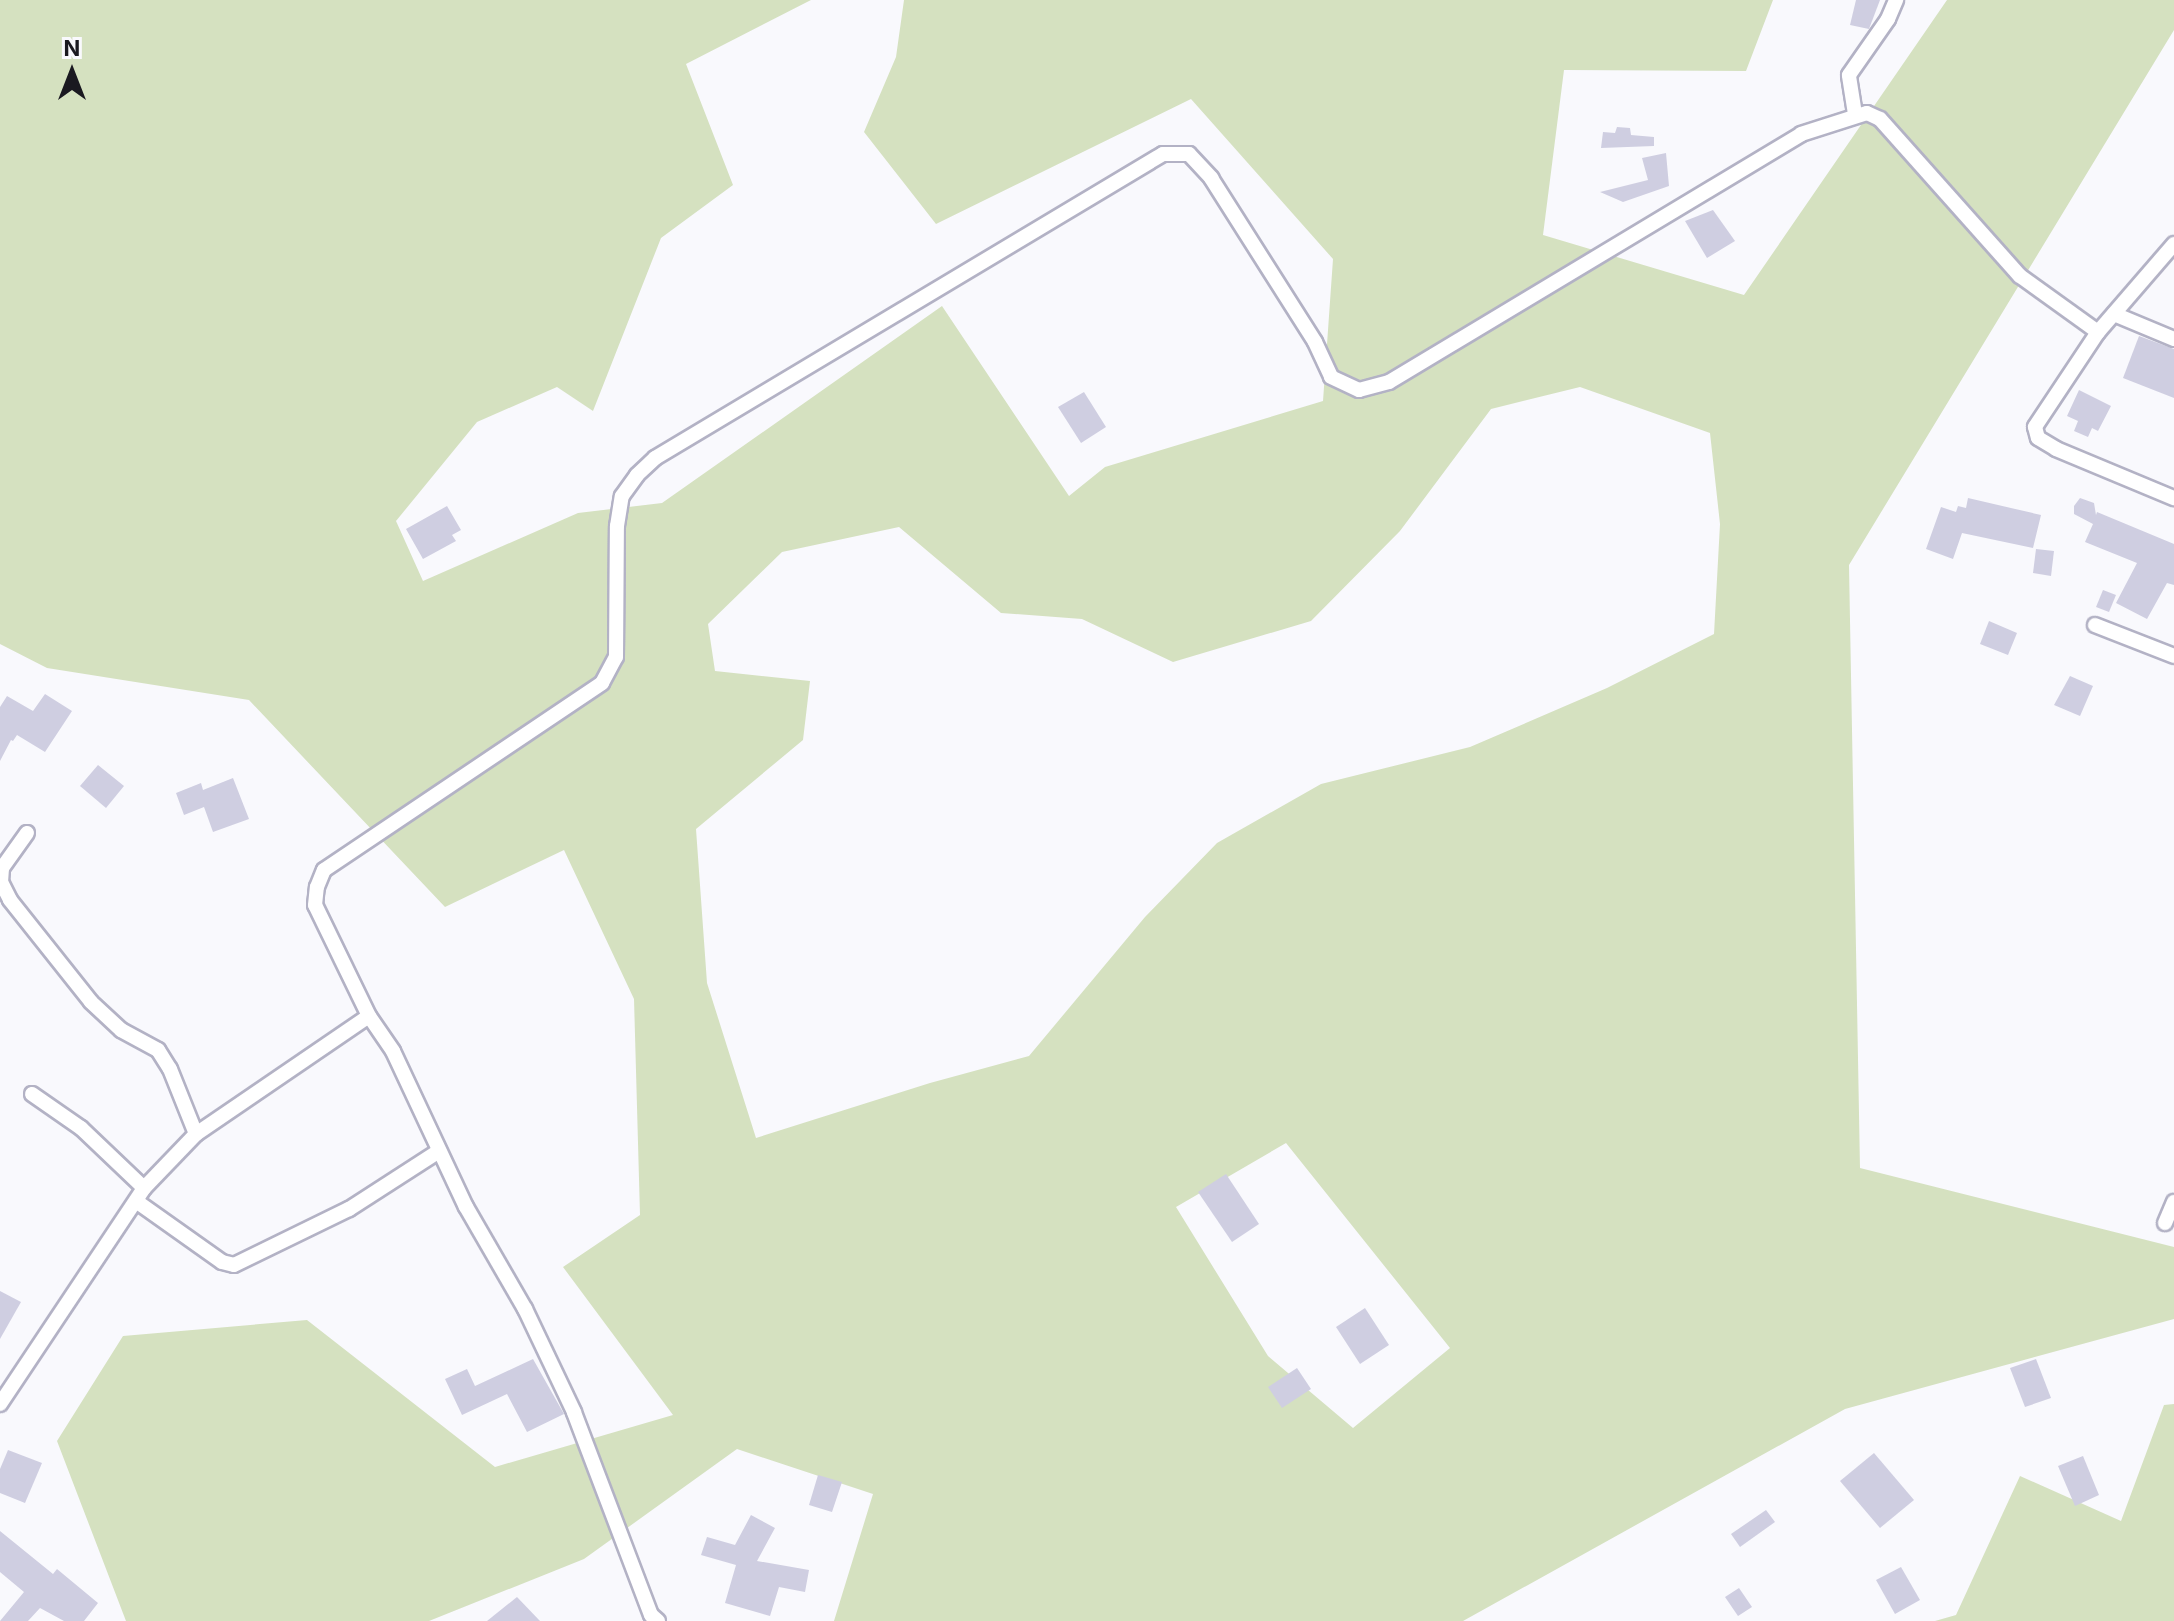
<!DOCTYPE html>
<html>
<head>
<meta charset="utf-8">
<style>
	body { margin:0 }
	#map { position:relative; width:2174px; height:1621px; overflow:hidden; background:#f9f9fd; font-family:Inter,sans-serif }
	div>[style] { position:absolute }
	.green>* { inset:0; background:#d5e1c0 }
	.building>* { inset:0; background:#cfcee1 }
	.roads { filter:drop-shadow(2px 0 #b3b2c5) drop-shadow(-2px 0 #b3b2c5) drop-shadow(0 2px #b3b2c5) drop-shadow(0 -2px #b3b2c5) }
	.minor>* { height:14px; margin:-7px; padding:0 7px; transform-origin:7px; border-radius:7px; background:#fff }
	span { translate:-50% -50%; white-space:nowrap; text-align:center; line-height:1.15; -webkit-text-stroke:7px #f9f9fd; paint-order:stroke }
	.north { position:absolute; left:32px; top:32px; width:80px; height:80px; -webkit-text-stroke:6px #f9f9fd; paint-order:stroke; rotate:0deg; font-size:22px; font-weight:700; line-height:32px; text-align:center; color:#1a1920 }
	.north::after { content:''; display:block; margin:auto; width:28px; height:36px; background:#1a1920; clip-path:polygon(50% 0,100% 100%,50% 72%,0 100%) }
</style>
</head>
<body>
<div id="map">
	<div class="green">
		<div style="clip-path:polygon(evenodd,0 0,811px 0,686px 64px,733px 185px,661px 238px,593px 411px,557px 387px,477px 422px,396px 521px,423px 581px,578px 513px,662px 503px,942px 306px,1069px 496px,1105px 467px,1323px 401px,1333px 259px,1191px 99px,936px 224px,864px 132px,896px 57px,904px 0,1773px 0,1746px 71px,1564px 70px,1543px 235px,1744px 295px,1947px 0,2174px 0,2174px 30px,1849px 565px,1860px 1168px,2174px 1247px,2174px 1319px,1845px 1409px,1463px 1621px,834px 1621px,873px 1494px,737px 1449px,584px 1559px,429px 1621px,126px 1621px,57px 1441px,123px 1336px,307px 1320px,495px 1467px,673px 1415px,563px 1267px,640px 1215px,634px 999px,564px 850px,445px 907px,249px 700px,47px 668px,0 644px,0 0,1580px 387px,1710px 433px,1720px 524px,1714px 634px,1607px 688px,1470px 747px,1321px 784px,1217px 843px,1145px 917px,1029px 1056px,930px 1083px,756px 1138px,707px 983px,696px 829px,803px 740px,810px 681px,715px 671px,708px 624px,782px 552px,899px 527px,1001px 613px,1082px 619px,1173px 662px,1311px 621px,1400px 531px,1491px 409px,1580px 387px,0 0,1286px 1143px,1450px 1348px,1353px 1428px,1268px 1356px,1176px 1207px,1286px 1143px)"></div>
		<div style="clip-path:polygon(2174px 1404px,2174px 1621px,1935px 1621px,1956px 1615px,2020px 1476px,2121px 1521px,2164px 1405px)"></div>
	</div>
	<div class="building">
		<div style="clip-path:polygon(1856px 0,1880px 0,1869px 29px,1850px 25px)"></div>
		<div style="clip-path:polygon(1617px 127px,1630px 128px,1631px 135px,1654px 137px,1654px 146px,1601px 148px,1603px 132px,1615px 133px)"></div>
		<div style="clip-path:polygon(1666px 153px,1669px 186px,1623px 202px,1600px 192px,1648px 180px,1642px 158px)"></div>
		<div style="clip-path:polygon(1713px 210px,1735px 241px,1707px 258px,1685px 221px)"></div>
		<div style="clip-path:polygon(2139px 336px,2174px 349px,2174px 398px,2123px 378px)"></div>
		<div style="clip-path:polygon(2079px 390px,2111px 406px,2098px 431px,2092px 428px,2088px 437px,2074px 431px,2078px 421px,2067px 416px)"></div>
		<div style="clip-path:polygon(1084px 392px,1106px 427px,1081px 443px,1058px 407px)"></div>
		<div style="clip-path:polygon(1968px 498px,2041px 515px,2033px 548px,1962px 533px,1953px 559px,1926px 549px,1941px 507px,1956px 512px,1958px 506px,1966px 508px)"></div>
		<div style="clip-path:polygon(2080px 498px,2094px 503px,2096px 515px,2097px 512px,2174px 544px,2174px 585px,2167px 583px,2147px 619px,2116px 603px,2137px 563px,2085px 542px,2093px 524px,2074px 514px,2074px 506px)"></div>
		<div style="clip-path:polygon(447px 506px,461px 530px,452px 535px,456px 541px,423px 559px,406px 529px)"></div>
		<div style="clip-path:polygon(2036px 549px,2054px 551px,2051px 576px,2033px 573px)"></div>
		<div style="clip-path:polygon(2103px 590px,2116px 595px,2109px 612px,2096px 607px)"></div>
		<div style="clip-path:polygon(1989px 621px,2017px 633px,2008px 655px,1980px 644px)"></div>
		<div style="clip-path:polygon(2070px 676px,2093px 686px,2080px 716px,2054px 705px)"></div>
		<div style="clip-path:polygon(45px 694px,72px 711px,45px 752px,17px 735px,13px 741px,11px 740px,0 761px,0 707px,7px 696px,33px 711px)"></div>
		<div style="clip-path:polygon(98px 765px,124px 786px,106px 808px,80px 786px)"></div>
		<div style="clip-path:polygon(233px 778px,249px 819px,213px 832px,204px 807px,184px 815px,176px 793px,201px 783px,203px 790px)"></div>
		<div style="clip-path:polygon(1226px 1174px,1259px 1224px,1232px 1242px,1198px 1192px)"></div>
		<div style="clip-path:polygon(0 1291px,21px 1302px,0 1339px)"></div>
		<div style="clip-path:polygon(1365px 1308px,1389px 1345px,1360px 1364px,1336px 1327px)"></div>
		<div style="clip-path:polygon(533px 1359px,564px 1414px,527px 1432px,507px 1394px,462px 1415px,445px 1379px,467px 1369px,475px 1386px)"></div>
		<div style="clip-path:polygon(2036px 1359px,2051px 1398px,2025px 1407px,2010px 1368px)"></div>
		<div style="clip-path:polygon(1297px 1368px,1311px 1389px,1282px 1408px,1268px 1387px)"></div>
		<div style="clip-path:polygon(8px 1450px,42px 1463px,25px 1503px,0 1493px,0 1469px)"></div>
		<div style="clip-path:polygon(1874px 1453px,1914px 1500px,1880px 1528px,1840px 1481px)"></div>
		<div style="clip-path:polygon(2083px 1456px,2099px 1495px,2075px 1506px,2058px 1466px)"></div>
		<div style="clip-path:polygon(818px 1475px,842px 1482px,832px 1512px,809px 1505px)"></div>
		<div style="clip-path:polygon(1766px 1510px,1775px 1522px,1740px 1547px,1731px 1534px)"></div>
		<div style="clip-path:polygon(751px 1515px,775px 1528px,757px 1561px,809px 1570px,805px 1592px,779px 1587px,770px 1616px,725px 1603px,736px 1565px,701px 1555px,707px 1537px,735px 1545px)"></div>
		<div style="clip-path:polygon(0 1531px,53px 1574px,57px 1569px,98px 1603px,84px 1621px,64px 1621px,40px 1608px,28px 1621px,0 1621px,24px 1592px,0 1572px)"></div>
		<div style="clip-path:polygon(1901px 1567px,1920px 1600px,1895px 1614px,1876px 1580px)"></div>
		<div style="clip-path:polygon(1739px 1588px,1752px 1607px,1738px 1616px,1725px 1597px)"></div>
		<div style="clip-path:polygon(517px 1597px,540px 1621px,487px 1621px)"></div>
	</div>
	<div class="roads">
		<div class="minor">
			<div style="left:1855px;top:114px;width:39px;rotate:-99deg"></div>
			<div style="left:1849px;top:75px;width:68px;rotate:-55.1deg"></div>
			<div style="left:1888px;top:19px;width:21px;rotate:-67deg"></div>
			<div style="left:2174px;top:244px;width:116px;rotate:130.8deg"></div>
			<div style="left:2098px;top:332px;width:114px;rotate:123.6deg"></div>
			<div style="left:2035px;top:427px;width:11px;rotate:75deg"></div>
			<div style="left:2038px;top:438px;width:21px;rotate:31deg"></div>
			<div style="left:2056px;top:449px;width:128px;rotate:22.6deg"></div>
			<div style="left:2114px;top:314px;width:65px;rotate:22.6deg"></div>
			<div style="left:2095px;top:625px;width:85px;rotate:21.4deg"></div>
			<div style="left:27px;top:833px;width:43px;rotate:125.5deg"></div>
			<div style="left:2px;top:868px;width:14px;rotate:94deg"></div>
			<div style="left:1px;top:882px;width:20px;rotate:63deg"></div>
			<div style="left:10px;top:900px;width:130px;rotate:51.5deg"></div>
			<div style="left:91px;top:1002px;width:41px;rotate:43deg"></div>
			<div style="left:121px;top:1030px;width:42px;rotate:28.4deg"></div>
			<div style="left:158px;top:1050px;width:22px;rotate:58deg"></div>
			<div style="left:170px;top:1069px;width:70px;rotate:68.2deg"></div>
			<div style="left:32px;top:1094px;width:60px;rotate:34.8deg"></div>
			<div style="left:81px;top:1128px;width:87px;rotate:43.6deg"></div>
			<div style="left:136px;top:1201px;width:105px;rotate:35.3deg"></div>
			<div style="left:222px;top:1262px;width:12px;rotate:14deg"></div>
			<div style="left:234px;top:1265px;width:128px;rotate:-26deg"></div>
			<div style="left:349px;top:1209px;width:107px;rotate:-32.8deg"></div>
			<div style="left:2165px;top:1223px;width:23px;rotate:-67deg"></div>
			<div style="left:0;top:1404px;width:260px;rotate:-56.3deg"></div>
			<div style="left:144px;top:1188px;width:75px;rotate:-46.1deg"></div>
			<div style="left:196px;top:1134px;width:209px;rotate:-34.3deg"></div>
			<div style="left:658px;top:1621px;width:9px;rotate:-139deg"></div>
			<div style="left:651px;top:1615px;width:217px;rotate:-110.8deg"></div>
			<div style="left:574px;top:1412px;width:114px;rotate:-115.4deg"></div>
			<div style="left:525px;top:1309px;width:118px;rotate:-120deg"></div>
			<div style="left:466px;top:1207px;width:172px;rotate:-115.1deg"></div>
			<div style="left:393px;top:1051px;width:42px;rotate:-124.4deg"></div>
			<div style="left:369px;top:1016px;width:123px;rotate:-115.9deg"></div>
			<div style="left:315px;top:905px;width:18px;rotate:-84deg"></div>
			<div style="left:317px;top:887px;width:18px;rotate:-68deg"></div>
			<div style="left:324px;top:870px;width:335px;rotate:-33.9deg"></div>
			<div style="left:602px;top:683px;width:30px;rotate:-62deg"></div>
			<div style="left:616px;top:657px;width:131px;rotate:-89.6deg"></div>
			<div style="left:617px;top:526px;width:30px;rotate:-81deg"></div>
			<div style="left:622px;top:496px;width:26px;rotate:-54deg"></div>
			<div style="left:637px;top:475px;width:25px;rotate:-43deg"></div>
			<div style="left:655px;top:458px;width:592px;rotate:-30.9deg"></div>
			<div style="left:1163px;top:154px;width:26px"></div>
			<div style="left:1189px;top:154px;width:33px;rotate:47deg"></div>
			<div style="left:1211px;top:178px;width:194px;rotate:57.6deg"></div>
			<div style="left:1315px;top:342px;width:38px;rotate:65deg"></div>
			<div style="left:1331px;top:377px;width:31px;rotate:25deg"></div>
			<div style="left:1359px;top:390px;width:31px;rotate:-15deg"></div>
			<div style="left:1389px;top:382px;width:481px;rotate:-31deg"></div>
			<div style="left:1801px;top:134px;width:69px;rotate:-17.7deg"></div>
			<div style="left:1867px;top:113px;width:14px;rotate:25deg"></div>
			<div style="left:1880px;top:119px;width:210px;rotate:48.3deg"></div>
			<div style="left:2020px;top:276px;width:96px;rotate:35.7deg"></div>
		</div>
	</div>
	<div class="north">N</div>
</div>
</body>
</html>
